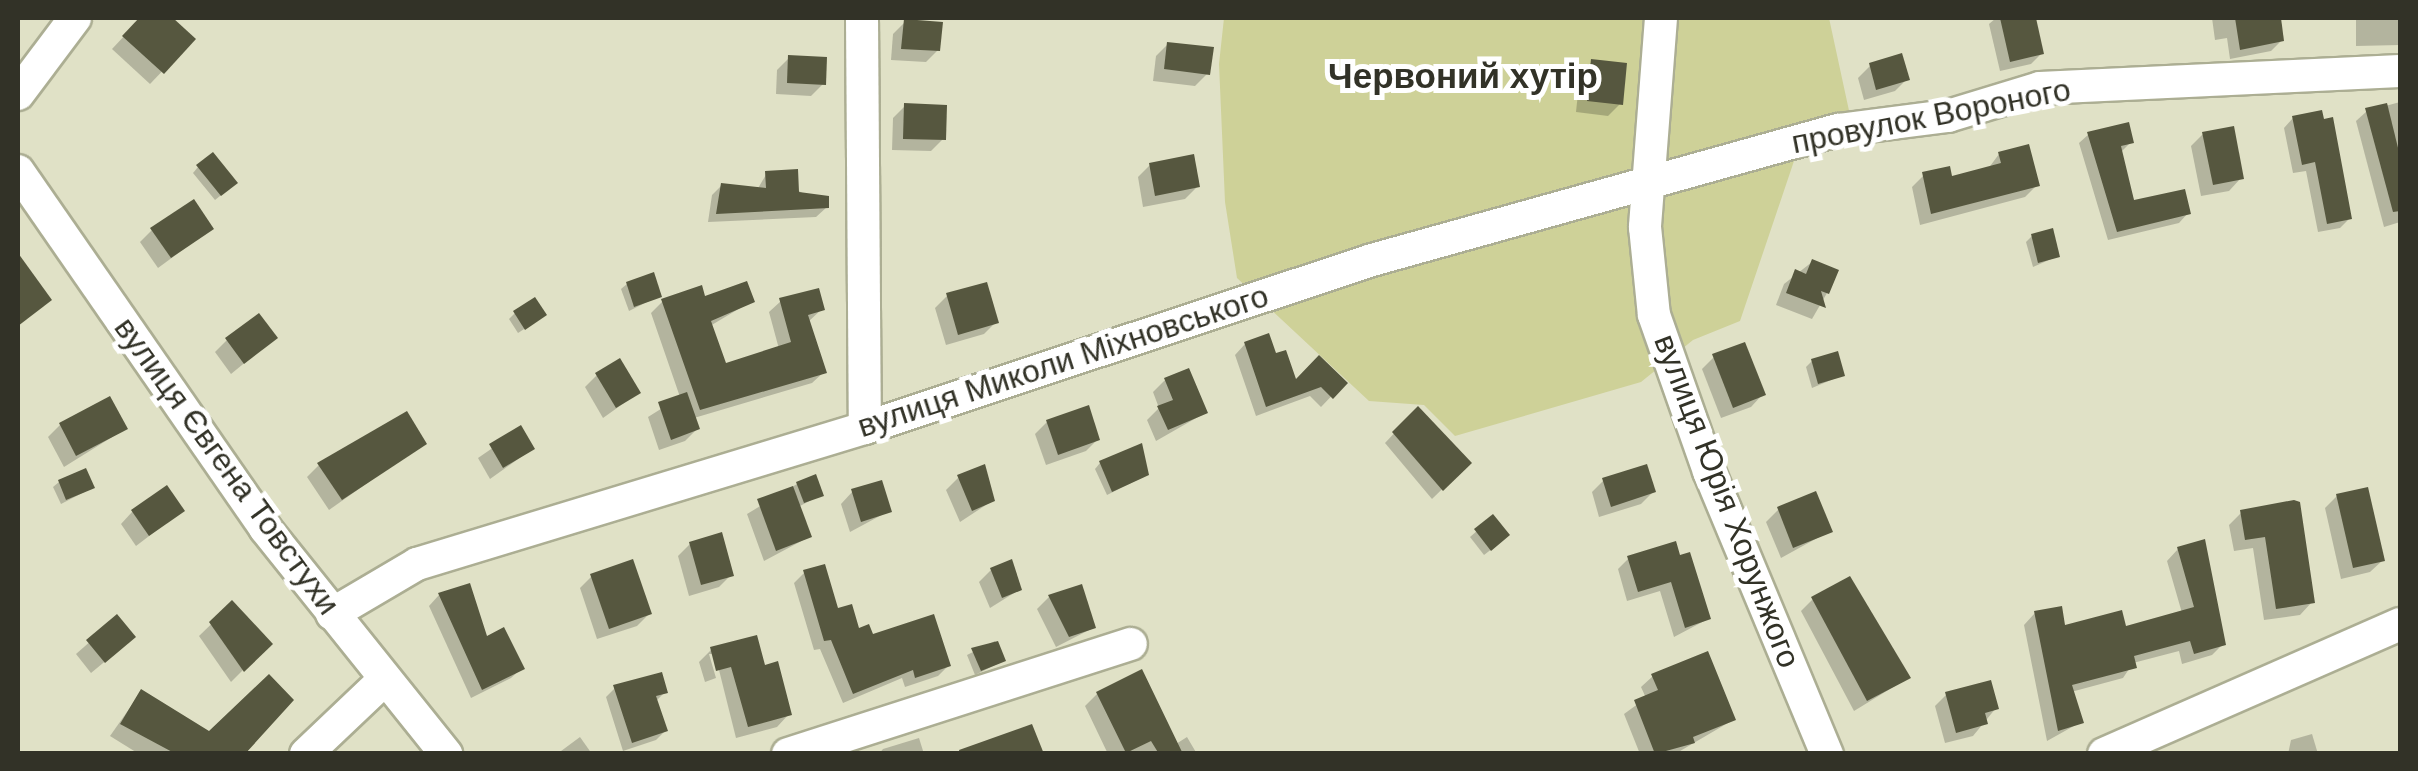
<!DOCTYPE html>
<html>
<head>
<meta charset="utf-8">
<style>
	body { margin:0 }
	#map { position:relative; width:2418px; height:771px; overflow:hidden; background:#e0e1c6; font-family:Arial,sans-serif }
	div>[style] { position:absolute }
	.green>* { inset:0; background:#ced198 }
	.shadow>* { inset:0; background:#0003 }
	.building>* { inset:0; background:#56573f }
	.roads { filter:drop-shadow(2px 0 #acae93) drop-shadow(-2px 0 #acae93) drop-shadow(0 2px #acae93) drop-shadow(0 -2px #acae93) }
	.minor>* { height:32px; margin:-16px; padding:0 16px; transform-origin:16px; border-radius:16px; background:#fff }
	span { translate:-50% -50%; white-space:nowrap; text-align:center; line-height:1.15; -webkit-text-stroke:10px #fff; paint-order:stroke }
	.street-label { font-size:32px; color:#323227 }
	.neighbourhood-label { font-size:35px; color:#323227; font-weight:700 }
	.frame { position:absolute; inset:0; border:20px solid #323227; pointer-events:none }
</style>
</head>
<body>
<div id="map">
	<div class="green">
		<div style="clip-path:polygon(1224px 18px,1829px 18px,1856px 143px,1794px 161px,1740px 321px,1693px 340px,1641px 382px,1455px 436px,1424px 405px,1369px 401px,1237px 278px,1225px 202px,1219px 64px)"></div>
	</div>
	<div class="shadow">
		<div style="clip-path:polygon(141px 18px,169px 18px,193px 39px,150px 84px,112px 49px)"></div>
		<div style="clip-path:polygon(1996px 18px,2033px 18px,2042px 53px,2031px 64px,2000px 71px,1989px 24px)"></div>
		<div style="clip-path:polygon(2212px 18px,2279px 18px,2282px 40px,2271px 51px,2230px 59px,2227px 38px,2215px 40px)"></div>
		<div style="clip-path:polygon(2356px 18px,2400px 18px,2400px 45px,2356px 46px)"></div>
		<div style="clip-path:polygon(905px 22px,938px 50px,926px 62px,891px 60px,893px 34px)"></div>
		<div style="clip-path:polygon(1168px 44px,1207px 74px,1195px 86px,1153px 81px,1156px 56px)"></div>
		<div style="clip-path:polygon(789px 58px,823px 84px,811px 96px,776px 94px,777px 70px)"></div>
		<div style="clip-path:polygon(1592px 62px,1620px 104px,1608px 116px,1576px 112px,1580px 74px)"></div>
		<div style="clip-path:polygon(1870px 66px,1907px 79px,1895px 91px,1864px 100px,1858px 78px)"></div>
		<div style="clip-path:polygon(2400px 102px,2400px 222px,2384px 227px,2356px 121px,2367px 111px)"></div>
		<div style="clip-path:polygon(905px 106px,943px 139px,931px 151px,892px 150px,893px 118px)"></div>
		<div style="clip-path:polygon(2293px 118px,2350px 218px,2340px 228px,2318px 232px,2306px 171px,2293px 173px,2284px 128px)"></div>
		<div style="clip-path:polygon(2089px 134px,2131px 142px,2120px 153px,2135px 204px,2188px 213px,2179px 223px,2108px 240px,2079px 143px)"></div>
		<div style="clip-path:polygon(2203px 134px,2241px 178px,2229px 191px,2201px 196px,2191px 146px)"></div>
		<div style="clip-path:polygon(1999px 154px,2037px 185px,2025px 197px,1920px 225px,1912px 187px,1924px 175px,1950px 179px,1988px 169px)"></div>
		<div style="clip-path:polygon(1150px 165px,1197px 187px,1185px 199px,1143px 207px,1138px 177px)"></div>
		<div style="clip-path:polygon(198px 167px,230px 188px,215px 200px,193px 173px)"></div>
		<div style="clip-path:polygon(767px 173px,827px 207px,816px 217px,708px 222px,712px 195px,722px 185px,757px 190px)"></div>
		<div style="clip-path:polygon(211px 229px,158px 268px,140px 242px,152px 230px)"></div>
		<div style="clip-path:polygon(2032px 236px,2058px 256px,2033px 267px,2026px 242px)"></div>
		<div style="clip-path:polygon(1812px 262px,1827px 293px,1812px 319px,1776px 305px,1784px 284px)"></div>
		<div style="clip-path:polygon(627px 284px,659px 296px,629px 311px,621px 289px)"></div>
		<div style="clip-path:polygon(947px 296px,996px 322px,984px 334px,946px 345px,935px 308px)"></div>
		<div style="clip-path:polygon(752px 301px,710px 326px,724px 366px,779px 349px,769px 312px,781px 301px,822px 309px,808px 322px,824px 372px,812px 383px,694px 418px,697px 429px,685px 441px,659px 450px,648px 417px,680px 397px,651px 313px,662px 302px)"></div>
		<div style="clip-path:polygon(515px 313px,538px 320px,518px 333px,509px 319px)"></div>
		<div style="clip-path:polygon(275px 338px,231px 374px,215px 352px,227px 340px)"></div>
		<div style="clip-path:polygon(1245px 344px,1275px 356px,1295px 383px,1344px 383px,1321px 407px,1310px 396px,1256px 416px,1235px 355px)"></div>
		<div style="clip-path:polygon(1714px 357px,1763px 394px,1751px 407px,1721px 418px,1702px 369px)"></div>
		<div style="clip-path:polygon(1812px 361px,1843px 375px,1812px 388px,1806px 367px)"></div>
		<div style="clip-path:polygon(597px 375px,638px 393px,603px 418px,585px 387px)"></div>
		<div style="clip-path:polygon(1165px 380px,1205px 413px,1156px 441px,1147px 420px,1159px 408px,1153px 392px)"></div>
		<div style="clip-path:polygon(1417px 409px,1469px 463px,1432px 499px,1385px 443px)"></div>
		<div style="clip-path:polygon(1047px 422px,1098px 439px,1086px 451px,1046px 465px,1035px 434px)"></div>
		<div style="clip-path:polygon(60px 425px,125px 429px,64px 467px,48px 437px)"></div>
		<div style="clip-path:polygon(520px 429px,532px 449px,490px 479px,478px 458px)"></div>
		<div style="clip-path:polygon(424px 443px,329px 510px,307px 477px,319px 465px)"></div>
		<div style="clip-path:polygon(1100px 463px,1147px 475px,1107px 495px,1095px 469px)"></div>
		<div style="clip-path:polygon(958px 478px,992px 501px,960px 522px,946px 490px)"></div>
		<div style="clip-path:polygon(1604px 480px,1653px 492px,1641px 504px,1599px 517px,1592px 492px)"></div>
		<div style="clip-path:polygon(59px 482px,92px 488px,61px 504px,53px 487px)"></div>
		<div style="clip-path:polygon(797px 484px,821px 495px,798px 507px,809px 537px,764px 561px,747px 514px)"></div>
		<div style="clip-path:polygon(853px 491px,889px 511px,850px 532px,841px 504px)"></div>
		<div style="clip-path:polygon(2337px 496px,2383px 560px,2370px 572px,2341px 579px,2325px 508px)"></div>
		<div style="clip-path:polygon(2298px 505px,2312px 602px,2300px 615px,2264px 620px,2253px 548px,2234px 551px,2229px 525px,2241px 513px)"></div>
		<div style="clip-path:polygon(1778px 510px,1830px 531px,1781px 558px,1766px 522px)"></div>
		<div style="clip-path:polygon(182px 511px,136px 546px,121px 524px,132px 512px)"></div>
		<div style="clip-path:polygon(1493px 517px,1502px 541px,1484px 555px,1470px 537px)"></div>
		<div style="clip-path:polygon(690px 544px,731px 575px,719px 587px,689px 596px,678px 556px)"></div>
		<div style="clip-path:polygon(1674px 544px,1708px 619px,1674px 637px,1660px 591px,1627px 601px,1618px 569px,1629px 558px)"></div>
		<div style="clip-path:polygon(2178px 549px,2223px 644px,2212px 655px,2182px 664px,2179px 651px,2133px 663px,2123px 678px,2071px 692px,2081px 722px,2047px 741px,2024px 625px,2035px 613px,2063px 628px,2124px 629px,2182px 613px,2167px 561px)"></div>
		<div style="clip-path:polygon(991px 570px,1019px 590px,990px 608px,979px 582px)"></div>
		<div style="clip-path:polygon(804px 573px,857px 631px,948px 666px,938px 676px,905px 687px,902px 678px,843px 703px,820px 649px,814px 650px,794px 583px)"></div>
		<div style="clip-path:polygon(592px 576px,649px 614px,637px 626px,597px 639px,580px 588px)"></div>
		<div style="clip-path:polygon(439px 595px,522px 668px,511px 678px,471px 698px,429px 606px)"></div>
		<div style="clip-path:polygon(1049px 597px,1093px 628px,1056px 647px,1037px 609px)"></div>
		<div style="clip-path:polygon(1813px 599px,1908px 678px,1854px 711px,1801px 611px)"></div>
		<div style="clip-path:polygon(232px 604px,270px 643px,231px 682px,199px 636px)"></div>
		<div style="clip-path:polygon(117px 618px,120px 649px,91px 673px,76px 654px)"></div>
		<div style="clip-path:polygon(995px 641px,1003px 661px,975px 675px,967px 655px)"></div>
		<div style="clip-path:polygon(711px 650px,764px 668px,789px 714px,777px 727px,736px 738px,715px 654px,709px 654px,716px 678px,705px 682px,699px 662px)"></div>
		<div style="clip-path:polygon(1653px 676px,1733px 720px,1675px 754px,1640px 754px,1624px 714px,1646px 698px,1641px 687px)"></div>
		<div style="clip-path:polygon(615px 688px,665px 692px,655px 702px,665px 731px,656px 740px,623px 751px,606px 697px)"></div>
		<div style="clip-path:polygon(141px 692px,240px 754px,139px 754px,110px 736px)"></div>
		<div style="clip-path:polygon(1097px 694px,1176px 744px,1187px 737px,1197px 754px,1108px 754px,1085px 706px)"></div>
		<div style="clip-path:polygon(1947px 694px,1996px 708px,1973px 736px,1945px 743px,1935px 706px)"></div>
		<div style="clip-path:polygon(2312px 734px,2318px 754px,2288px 754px,2291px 740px)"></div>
		<div style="clip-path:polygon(580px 737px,592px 754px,557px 754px)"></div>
		<div style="clip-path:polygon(919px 738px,924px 754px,879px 754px,883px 749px)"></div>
	</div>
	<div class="building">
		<div style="clip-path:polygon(139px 18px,173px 18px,196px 39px,164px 74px,122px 36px)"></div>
		<div style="clip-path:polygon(2000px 18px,2036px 18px,2044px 54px,2010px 62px)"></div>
		<div style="clip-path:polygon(2235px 18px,2281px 18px,2284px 41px,2240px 50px)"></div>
		<div style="clip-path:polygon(904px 19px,943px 22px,940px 51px,901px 49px)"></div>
		<div style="clip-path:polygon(1167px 42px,1214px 47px,1210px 75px,1164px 69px)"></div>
		<div style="clip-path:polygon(1902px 53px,1910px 80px,1876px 90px,1869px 63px)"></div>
		<div style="clip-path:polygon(788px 55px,827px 57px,826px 85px,787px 83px)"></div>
		<div style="clip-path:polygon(1591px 59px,1627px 63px,1623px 105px,1587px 101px)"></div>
		<div style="clip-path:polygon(904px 103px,947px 105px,946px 140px,903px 139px)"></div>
		<div style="clip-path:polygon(2387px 103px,2400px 156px,2400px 211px,2393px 212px,2365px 108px)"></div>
		<div style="clip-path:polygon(2322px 110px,2324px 119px,2333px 117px,2352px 219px,2327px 224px,2315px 162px,2302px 165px,2292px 116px)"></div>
		<div style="clip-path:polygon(2129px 122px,2134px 143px,2121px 146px,2134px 200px,2185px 189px,2191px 214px,2117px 232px,2087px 132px)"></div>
		<div style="clip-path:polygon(2234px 126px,2244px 179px,2213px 185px,2202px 132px)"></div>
		<div style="clip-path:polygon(2029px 144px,2040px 186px,1931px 214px,1922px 172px,1950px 166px,1952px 176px,2001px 163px,1998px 152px)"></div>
		<div style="clip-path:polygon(213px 152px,238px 183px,221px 196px,196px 165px)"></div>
		<div style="clip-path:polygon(1194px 154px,1200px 187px,1155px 196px,1149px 163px)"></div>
		<div style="clip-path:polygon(798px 169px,799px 192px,829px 196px,829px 208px,716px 214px,721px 183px,766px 188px,765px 171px)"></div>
		<div style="clip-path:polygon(194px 199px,214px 229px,171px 258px,150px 228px)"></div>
		<div style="clip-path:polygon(2053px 228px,2060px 257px,2038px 263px,2031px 234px)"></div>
		<div style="clip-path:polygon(18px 253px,52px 300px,18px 326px)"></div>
		<div style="clip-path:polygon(1812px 259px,1839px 270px,1829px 294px,1821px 291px,1826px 308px,1786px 293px,1795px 269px,1806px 274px)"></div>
		<div style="clip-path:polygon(654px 272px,662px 297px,634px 307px,626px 282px)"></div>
		<div style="clip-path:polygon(747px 281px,755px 302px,711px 321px,726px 363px,791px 342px,779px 298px,819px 288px,825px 310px,808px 315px,827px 373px,700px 410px,661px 299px,702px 285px,705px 296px)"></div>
		<div style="clip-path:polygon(987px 282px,999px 323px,958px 335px,946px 293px)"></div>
		<div style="clip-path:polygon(535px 297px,547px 315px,525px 330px,513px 311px)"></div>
		<div style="clip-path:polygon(259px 313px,278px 338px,244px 364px,225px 338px)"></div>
		<div style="clip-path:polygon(1269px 333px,1276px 353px,1286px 350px,1296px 379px,1319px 355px,1348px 383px,1333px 399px,1321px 387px,1266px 407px,1244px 342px)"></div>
		<div style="clip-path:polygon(1745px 342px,1766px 395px,1733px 408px,1712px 354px)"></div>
		<div style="clip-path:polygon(1838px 351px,1845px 376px,1818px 384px,1811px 359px)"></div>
		<div style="clip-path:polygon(620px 358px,641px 393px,616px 408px,595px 373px)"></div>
		<div style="clip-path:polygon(1189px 368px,1208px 413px,1168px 430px,1157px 406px,1173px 400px,1164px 378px)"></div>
		<div style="clip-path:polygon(687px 392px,700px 429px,671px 440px,658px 402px)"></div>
		<div style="clip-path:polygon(110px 396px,128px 429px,76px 456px,59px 423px)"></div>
		<div style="clip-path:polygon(1089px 405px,1100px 440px,1058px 455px,1046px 420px)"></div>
		<div style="clip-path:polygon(1418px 406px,1472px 463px,1443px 491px,1392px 432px)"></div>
		<div style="clip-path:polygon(407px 411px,427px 444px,342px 500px,317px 463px)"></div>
		<div style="clip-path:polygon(521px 425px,535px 449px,503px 468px,489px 444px)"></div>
		<div style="clip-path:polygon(1142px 443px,1149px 475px,1112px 492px,1099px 461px)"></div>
		<div style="clip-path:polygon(985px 464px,995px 501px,972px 511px,957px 475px)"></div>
		<div style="clip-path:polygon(1647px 464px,1656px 492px,1611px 507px,1602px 478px)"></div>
		<div style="clip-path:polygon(86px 468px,95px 488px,66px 500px,58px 480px)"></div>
		<div style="clip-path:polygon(816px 474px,824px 496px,804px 503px,796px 482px)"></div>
		<div style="clip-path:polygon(882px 480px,892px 512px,861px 522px,851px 489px)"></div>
		<div style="clip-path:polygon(167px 485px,185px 511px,149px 536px,131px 510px)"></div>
		<div style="clip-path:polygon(793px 486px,812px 537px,776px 551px,757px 499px)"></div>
		<div style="clip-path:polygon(2368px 487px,2385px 561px,2353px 568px,2336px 494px)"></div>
		<div style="clip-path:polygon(1816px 491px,1833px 532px,1793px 548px,1777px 507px)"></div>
		<div style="clip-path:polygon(2294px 500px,2300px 502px,2315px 603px,2276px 609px,2265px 537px,2245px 540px,2240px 510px)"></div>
		<div style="clip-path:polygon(1493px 514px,1510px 535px,1491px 551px,1474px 529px)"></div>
		<div style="clip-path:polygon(722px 532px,734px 576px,701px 585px,689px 542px)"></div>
		<div style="clip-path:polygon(2205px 539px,2226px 645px,2194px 654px,2190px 641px,2134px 656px,2137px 668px,2072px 685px,2084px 723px,2058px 731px,2034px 611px,2062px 606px,2065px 625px,2122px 610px,2126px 626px,2194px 607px,2177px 547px)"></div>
		<div style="clip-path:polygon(1676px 541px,1680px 555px,1690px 552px,1711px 619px,1685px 628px,1671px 582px,1638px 592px,1627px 556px)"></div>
		<div style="clip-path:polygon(633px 559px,652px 614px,609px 629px,590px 574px)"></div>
		<div style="clip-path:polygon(1012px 559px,1022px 590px,1002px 598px,990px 568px)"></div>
		<div style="clip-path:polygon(825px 564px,838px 608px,852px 604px,859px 628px,869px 624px,873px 634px,934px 614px,951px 666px,915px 678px,913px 670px,853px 694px,831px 640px,824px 641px,803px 570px)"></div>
		<div style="clip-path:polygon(1850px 576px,1911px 678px,1867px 701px,1811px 597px)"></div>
		<div style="clip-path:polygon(470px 583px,487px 636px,504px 627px,525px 669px,482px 690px,438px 593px)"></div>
		<div style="clip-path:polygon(1082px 584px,1096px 628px,1069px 637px,1048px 595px)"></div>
		<div style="clip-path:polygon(232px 600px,273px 644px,244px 672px,209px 622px)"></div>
		<div style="clip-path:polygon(117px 614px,136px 637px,105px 663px,86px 640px)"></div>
		<div style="clip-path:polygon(757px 635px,765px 665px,778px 661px,792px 715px,748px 727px,731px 667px,716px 671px,710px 647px)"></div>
		<div style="clip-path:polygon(998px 641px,1006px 661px,981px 671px,971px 648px)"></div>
		<div style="clip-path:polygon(1708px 651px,1736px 720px,1693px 737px,1695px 743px,1655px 754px,1634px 700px,1658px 690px,1651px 674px)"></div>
		<div style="clip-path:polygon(1142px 669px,1183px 754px,1159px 754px,1151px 741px,1126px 753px,1096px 692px)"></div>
		<div style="clip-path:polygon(662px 672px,668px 693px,656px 696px,668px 731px,632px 743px,613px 685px)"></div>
		<div style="clip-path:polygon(269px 674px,294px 700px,245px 754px,176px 754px,120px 724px,141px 689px,209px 731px)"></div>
		<div style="clip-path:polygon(1991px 680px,1999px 709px,1985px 713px,1988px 724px,1956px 733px,1945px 692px)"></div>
		<div style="clip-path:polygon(1032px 724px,1044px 754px,960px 754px,959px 750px)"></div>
	</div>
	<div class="roads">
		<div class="minor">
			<div style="left:862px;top:18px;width:410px;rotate:89.6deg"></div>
			<div style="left:1661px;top:18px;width:210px;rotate:94.4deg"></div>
			<div style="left:1645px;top:227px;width:88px;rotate:84.2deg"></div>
			<div style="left:1654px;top:315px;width:165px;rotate:70.6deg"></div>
			<div style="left:1709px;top:471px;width:307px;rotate:67.4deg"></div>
			<div style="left:18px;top:94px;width:95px;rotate:-53.1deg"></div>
			<div style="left:18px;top:171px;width:434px;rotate:55.3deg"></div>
			<div style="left:265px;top:528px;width:290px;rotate:51.3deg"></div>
			<div style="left:332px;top:614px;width:99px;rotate:-30.5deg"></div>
			<div style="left:417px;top:564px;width:468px;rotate:-16.9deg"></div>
			<div style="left:865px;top:428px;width:534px;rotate:-18.33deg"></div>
			<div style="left:1372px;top:260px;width:484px;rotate:-15.6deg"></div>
			<div style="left:1838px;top:130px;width:111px;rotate:-7.3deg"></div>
			<div style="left:1948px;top:116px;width:96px;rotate:-16.9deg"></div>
			<div style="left:2040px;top:88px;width:360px;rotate:-2.7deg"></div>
			<div style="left:306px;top:754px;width:109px;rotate:-43.5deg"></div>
			<div style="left:788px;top:754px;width:360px;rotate:-17.8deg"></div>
			<div style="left:2104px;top:754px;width:323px;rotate:-23.7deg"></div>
		</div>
	</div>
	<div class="street-label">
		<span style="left:1931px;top:116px;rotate:-11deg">провулок Вороного</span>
		<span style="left:1063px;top:361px;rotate:-18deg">вулиця Миколи Міхновського</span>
		<span style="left:227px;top:466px;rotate:54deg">вулиця Євгена Товстухи</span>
		<span style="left:1727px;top:501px;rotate:69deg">вулиця Юрія Хорунжого</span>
	</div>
	<div class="neighbourhood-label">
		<span style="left:1463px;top:76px">Червоний хутір</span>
	</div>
	<div class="frame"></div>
</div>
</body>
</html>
